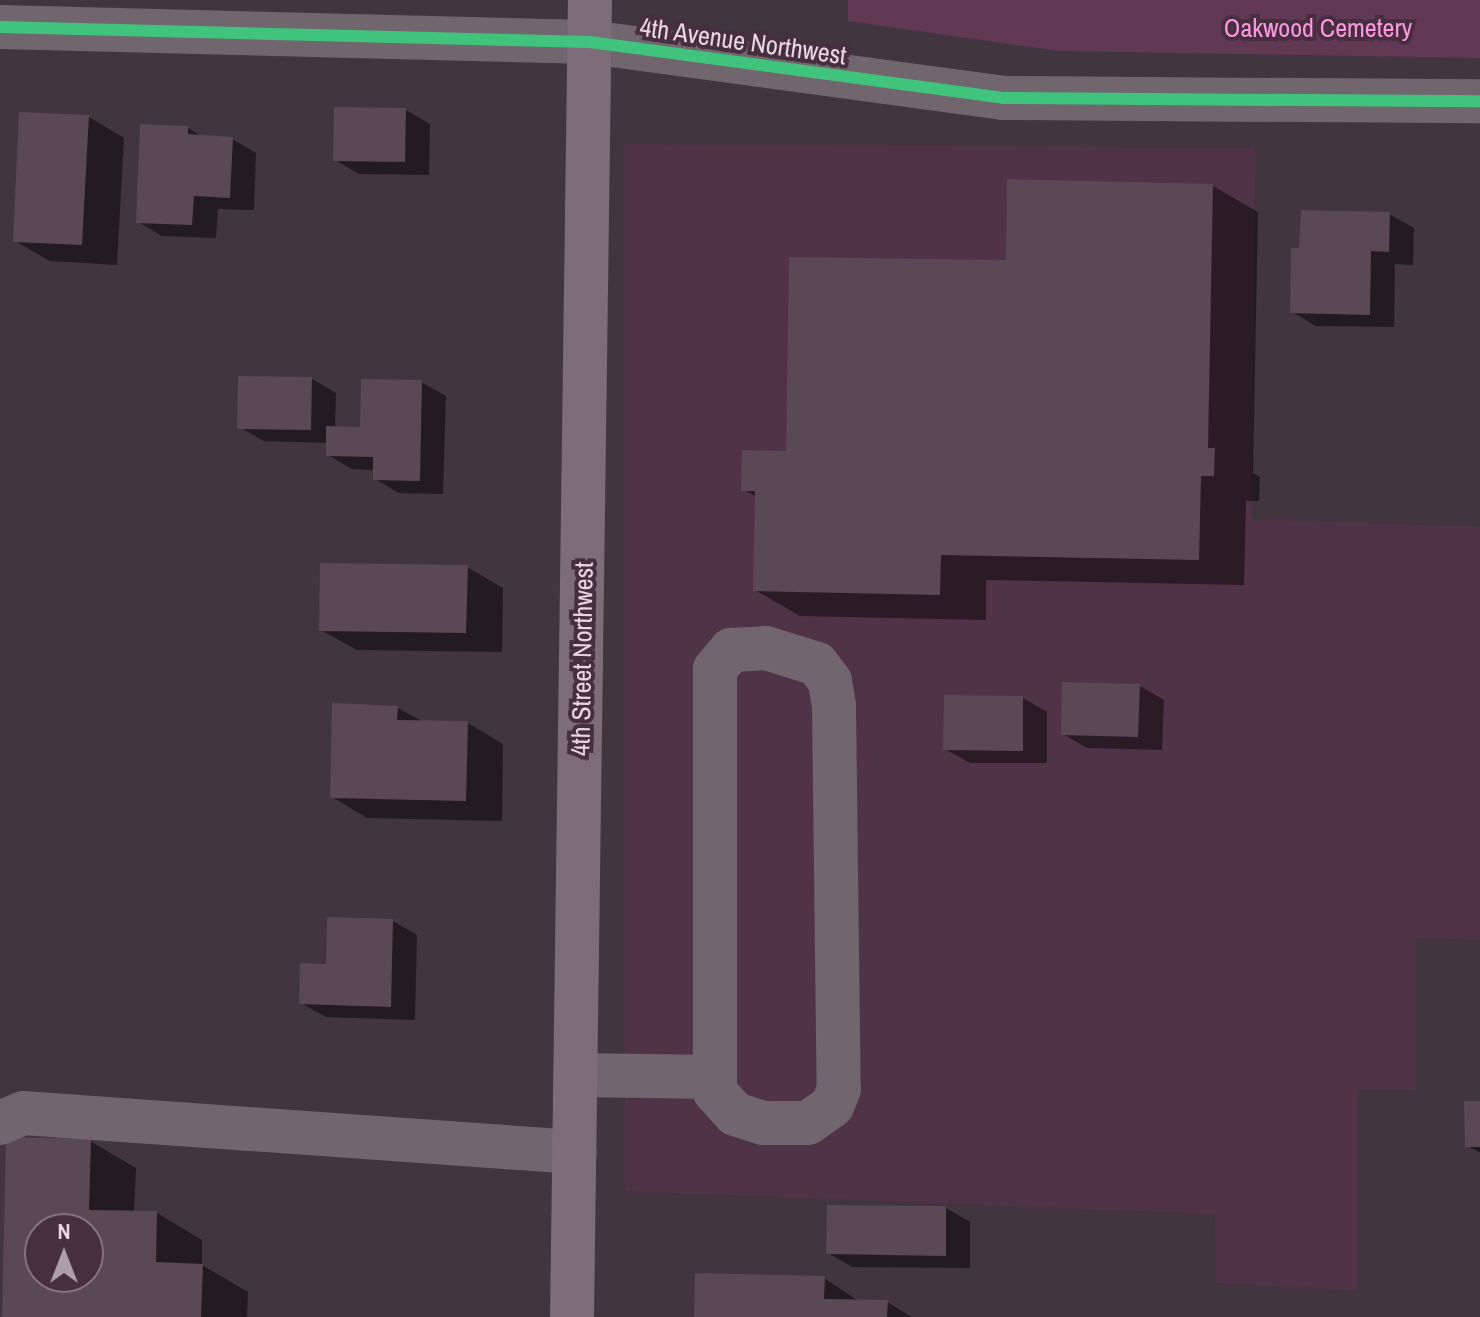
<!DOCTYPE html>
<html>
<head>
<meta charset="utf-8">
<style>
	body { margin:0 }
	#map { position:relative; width:1480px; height:1317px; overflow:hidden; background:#41353e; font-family:"Archivo Narrow",sans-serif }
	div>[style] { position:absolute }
	.built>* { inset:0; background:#503347 }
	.green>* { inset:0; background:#613955 }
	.shadow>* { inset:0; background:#0007 }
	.building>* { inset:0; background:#5a4855 }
	.minor>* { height:44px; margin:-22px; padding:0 22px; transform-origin:22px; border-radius:22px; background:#71666e }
	.major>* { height:44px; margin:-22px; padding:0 22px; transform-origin:22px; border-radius:22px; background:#7d6d78 }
	.cycleway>* { height:12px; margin:-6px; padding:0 6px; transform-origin:6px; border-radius:6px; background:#40c37c }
	span { translate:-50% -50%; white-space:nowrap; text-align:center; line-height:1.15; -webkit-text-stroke:8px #472f40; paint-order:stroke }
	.park-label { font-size:26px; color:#fe97e1 }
	.street-label { font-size:26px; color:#e8d7e2 }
	.north { position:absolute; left:24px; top:1213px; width:80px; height:80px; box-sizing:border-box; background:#472f40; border:2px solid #877281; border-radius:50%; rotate:0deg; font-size:22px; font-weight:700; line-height:32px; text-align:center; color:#e8d7e2 }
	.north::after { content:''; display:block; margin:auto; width:28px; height:36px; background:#ae9ea9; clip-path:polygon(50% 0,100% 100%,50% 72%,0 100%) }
</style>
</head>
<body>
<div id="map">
	<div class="built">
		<div style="clip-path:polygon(625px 144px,1255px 148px,1252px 519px,1480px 527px,1480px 940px,1415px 938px,1415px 1089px,1357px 1089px,1357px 1290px,1216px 1283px,1215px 1214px,625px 1191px)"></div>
	</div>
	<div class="green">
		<div style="clip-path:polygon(848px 0,1480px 0,1480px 58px,1059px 51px,848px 21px)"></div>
	</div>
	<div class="shadow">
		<div style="clip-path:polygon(406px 110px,430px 124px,429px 175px,359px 174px,335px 160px)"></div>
		<div style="clip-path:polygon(89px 117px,124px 138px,117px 265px,50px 261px,15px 241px)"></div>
		<div style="clip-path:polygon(188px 128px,203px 137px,232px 139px,256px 153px,254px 210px,218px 209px,216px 238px,162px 236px,138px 222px)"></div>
		<div style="clip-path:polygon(1213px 186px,1258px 212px,1253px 473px,1260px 477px,1259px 501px,1246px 501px,1244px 585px,986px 580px,986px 620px,800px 616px,755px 590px,757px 497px,744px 490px,1008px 262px)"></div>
		<div style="clip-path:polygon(1389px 214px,1414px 228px,1413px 265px,1395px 264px,1394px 327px,1316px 326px,1292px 312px,1301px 250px)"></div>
		<div style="clip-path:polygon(312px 379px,336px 393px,335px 429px,362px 429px,421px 382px,446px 396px,443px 494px,399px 493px,375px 479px,375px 470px,352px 469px,328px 455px,328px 443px,264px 441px,239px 427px)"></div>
		<div style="clip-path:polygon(467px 567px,503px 588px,502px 652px,357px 650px,321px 630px)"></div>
		<div style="clip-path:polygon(1140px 686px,1164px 700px,1162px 750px,1087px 748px,1063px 734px)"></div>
		<div style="clip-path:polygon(1023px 698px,1047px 712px,1047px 763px,970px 763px,945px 749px)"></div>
		<div style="clip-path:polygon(398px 708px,423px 722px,468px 723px,503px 744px,502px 821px,367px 818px,332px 797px)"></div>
		<div style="clip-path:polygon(393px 921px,417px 935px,415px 1020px,326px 1017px,301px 1003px,328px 966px)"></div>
		<div style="clip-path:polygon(1480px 1103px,1480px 1152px,1479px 1152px,1467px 1146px)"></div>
		<div style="clip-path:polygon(evenodd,8px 1139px,90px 1141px,136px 1168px,134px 1213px,157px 1213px,202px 1240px,202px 1265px,248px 1292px,247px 1317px,4px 1317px,8px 1139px,40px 1229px,88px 1229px,88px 1277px,40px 1277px,40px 1229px)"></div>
		<div style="clip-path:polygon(946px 1208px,970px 1222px,970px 1268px,852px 1267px,828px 1253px)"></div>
		<div style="clip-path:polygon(824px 1278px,860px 1302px,887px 1302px,912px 1317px,696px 1317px)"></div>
	</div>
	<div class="building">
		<div style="clip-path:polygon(334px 107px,406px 108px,405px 162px,333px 161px)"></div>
		<div style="clip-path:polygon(19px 112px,89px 115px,82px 245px,13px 242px)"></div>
		<div style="clip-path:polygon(140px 124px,188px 126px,188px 134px,233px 137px,230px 198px,194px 196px,192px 225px,136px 223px)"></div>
		<div style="clip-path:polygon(1007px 179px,1213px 184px,1208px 448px,1215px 448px,1214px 476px,1201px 476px,1199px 560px,941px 555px,940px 595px,753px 591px,755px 491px,741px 491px,742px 450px,786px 451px,789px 257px,1006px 260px)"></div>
		<div style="clip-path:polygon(1301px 210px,1390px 212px,1389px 252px,1371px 251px,1370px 315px,1290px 313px,1291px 248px,1299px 248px)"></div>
		<div style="clip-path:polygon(238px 376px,312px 377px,311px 430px,237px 429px)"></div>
		<div style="clip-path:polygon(361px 379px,422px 380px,420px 481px,373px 480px,373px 457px,326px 456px,326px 426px,360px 427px)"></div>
		<div style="clip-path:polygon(320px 563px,468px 565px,466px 633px,319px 631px)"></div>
		<div style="clip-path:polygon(1062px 682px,1140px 684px,1138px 737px,1061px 735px)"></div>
		<div style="clip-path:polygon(944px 695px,1023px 696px,1023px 751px,943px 750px)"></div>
		<div style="clip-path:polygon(332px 703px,398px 706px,397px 720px,468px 721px,466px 801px,330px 798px)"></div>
		<div style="clip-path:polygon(327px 917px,393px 919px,391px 1007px,299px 1004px,300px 963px,326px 964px)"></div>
		<div style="clip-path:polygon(1464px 1101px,1480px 1101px,1480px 1147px,1465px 1147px)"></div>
		<div style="clip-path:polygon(evenodd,6px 1137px,91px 1139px,89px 1210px,157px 1211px,156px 1262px,203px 1264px,201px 1317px,2px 1317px,6px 1137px,40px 1229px,88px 1229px,88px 1277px,40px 1277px,40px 1229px)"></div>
		<div style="clip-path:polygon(827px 1205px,946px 1206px,946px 1256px,826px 1254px)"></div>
		<div style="clip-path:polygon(695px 1273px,825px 1276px,824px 1299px,888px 1300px,887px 1317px,694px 1317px)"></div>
	</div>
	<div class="minor">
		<div style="left:0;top:27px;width:590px;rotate:1.46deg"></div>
		<div style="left:590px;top:42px;width:417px;rotate:7.7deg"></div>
		<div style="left:1003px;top:98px;width:477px;rotate:0.4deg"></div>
		<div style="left:766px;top:648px;width:53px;rotate:17.4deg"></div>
		<div style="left:817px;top:664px;width:21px;rotate:53deg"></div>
		<div style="left:830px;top:681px;width:25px;rotate:81deg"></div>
		<div style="left:834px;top:706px;width:383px;rotate:89.3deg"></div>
		<div style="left:839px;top:1089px;width:18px;rotate:112deg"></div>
		<div style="left:832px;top:1106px;width:29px;rotate:145deg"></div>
		<div style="left:808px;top:1123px;width:45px;rotate:180deg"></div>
		<div style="left:763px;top:1123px;width:29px;rotate:-162deg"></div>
		<div style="left:735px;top:1114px;width:30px;rotate:-132deg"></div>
		<div style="left:715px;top:1092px;width:423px;rotate:-90deg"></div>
		<div style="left:715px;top:669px;width:25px;rotate:-50deg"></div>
		<div style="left:731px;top:650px;width:35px;rotate:-3deg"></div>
		<div style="left:576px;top:1075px;width:139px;rotate:0.8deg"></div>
		<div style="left:0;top:1123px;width:25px;rotate:-23deg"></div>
		<div style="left:23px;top:1113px;width:553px;rotate:4.04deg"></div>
	</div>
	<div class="major">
		<div style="left:572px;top:1317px;width:1317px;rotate:-89.22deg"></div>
	</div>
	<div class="cycleway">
		<div style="left:0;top:27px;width:590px;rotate:1.46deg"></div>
		<div style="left:590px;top:42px;width:417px;rotate:7.7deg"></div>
		<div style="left:1003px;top:98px;width:477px;rotate:0.4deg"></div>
	</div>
	<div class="park-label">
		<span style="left:1318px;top:28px">Oakwood Cemetery</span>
	</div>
	<div class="street-label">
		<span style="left:743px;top:41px;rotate:8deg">4th Avenue Northwest</span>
		<span style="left:582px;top:659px;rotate:-89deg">4th Street Northwest</span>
	</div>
	<div class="north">N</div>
</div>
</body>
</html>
